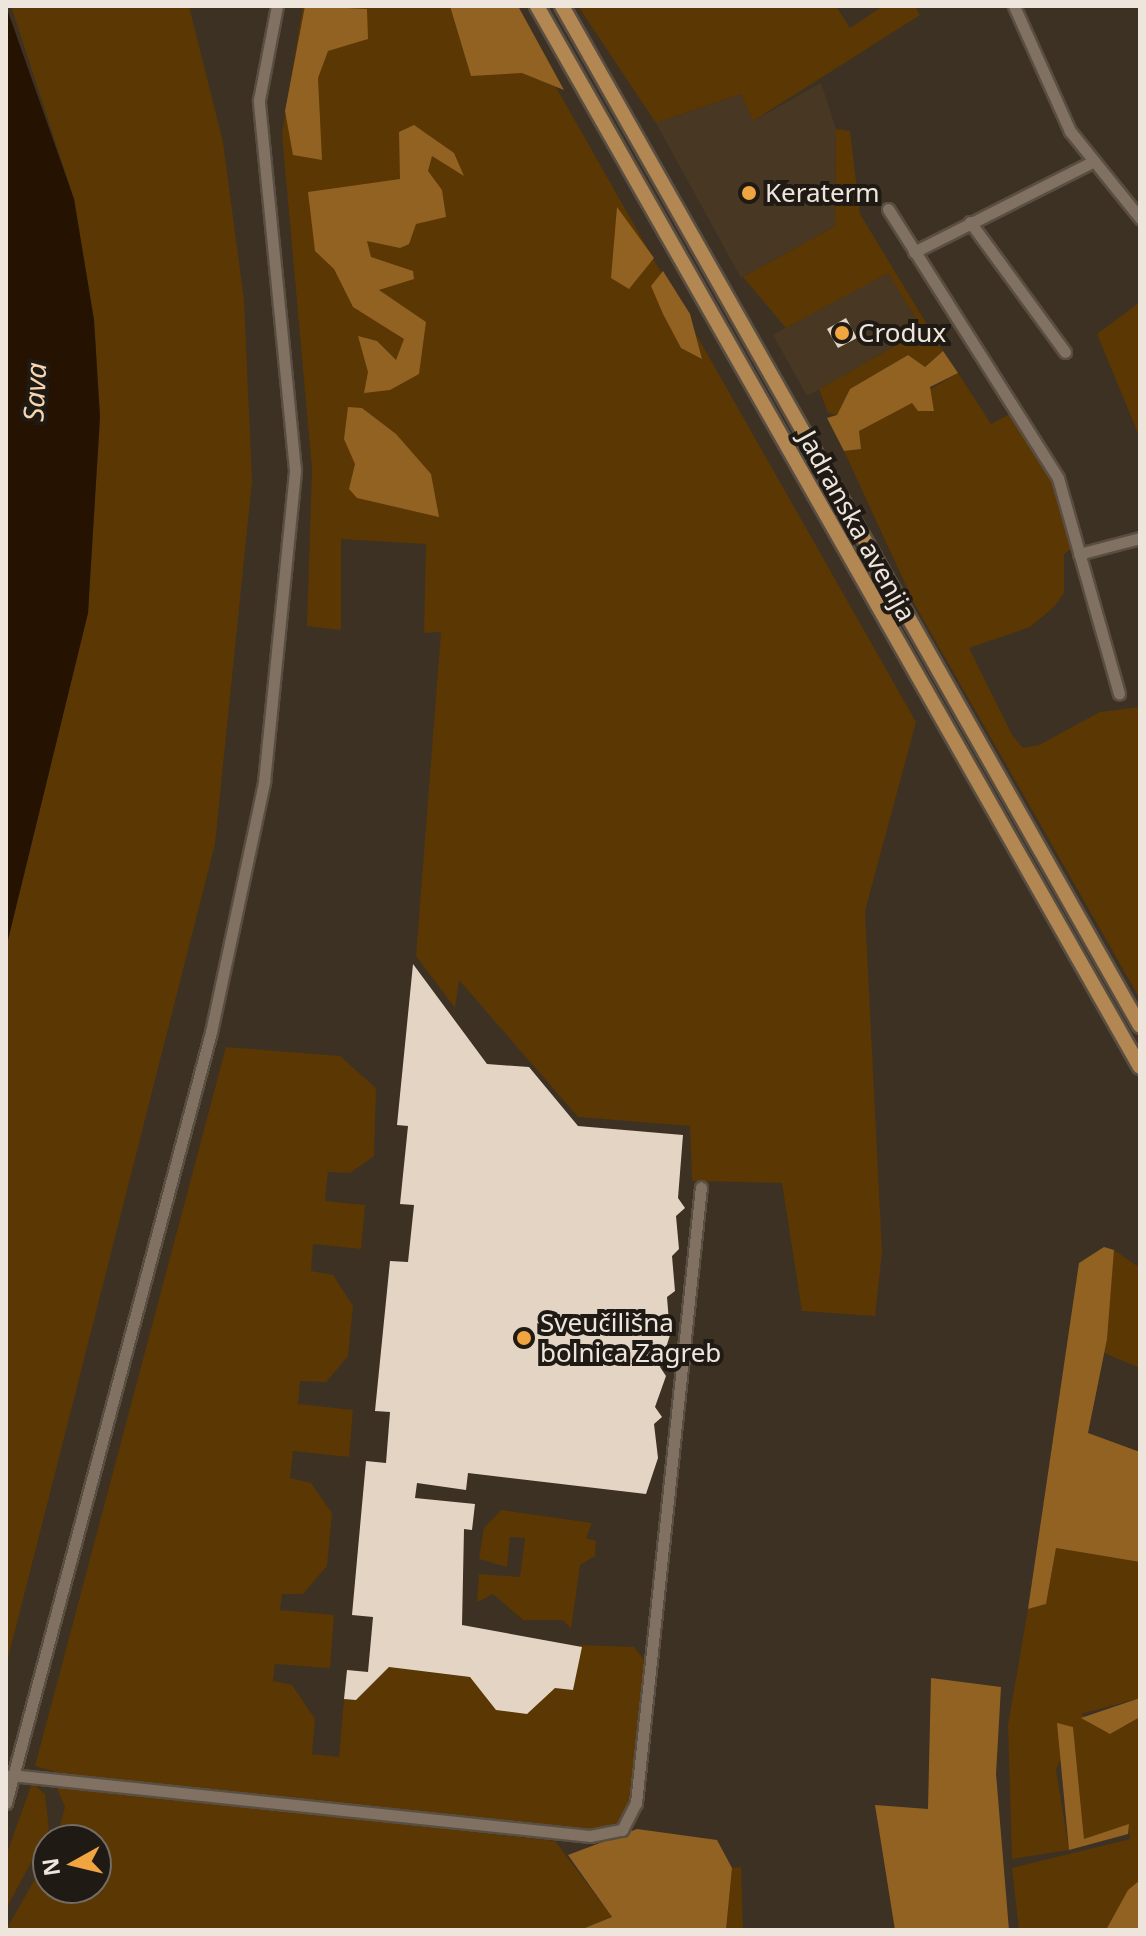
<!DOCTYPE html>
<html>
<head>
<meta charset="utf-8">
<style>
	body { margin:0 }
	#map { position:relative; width:1146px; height:1936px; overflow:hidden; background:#3d3123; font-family:"Noto Sans",sans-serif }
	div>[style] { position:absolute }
	.built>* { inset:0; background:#483723 }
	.green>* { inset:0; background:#5a3703 }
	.forest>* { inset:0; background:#926223 }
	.water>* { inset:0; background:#251200 }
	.building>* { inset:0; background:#e4d4c3 }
	.roads { filter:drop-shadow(2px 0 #594e42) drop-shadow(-2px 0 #594e42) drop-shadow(0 2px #594e42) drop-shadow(0 -2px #594e42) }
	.minor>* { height:11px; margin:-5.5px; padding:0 5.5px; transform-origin:5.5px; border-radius:5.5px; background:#807162 }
	.major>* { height:14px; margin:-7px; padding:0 7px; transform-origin:7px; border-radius:7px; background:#b28752 }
	.dots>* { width:22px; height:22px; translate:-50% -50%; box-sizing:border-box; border:4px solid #201a14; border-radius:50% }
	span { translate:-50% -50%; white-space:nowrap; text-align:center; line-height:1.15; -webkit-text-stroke:8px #201a14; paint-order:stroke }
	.poi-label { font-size:26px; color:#eee6dd }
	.left { translate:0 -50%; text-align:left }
	.street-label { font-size:26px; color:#eee6dd }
	.water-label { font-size:28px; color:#f6d5b0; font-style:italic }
	.frame { position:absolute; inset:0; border:8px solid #eee6dd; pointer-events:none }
	.north { position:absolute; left:32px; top:1824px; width:80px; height:80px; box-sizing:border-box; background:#201a14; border:2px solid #726c64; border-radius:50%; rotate:262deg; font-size:22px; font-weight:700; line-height:32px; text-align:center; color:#eee6dd }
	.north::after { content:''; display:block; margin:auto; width:28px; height:36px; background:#f1a540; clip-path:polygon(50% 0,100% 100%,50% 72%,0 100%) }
</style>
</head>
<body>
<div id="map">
	<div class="built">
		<div style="clip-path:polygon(821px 83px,836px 129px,835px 226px,741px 278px,656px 123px,741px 94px,753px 121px)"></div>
		<div style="clip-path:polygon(888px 272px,923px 330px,807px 396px,773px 335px)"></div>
	</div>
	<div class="green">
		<div style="clip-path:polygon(11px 6px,189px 6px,223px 142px,244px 300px,252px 481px,215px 844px,6px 1666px,6px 948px,88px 613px,100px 417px,94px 320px,74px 199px)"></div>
		<div style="clip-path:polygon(303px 6px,510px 6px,916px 722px,865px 911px,882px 1252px,875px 1316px,802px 1311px,782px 1183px,692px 1181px,690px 1126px,578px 1117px,459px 980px,455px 1008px,416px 956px,441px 632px,424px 633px,426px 544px,341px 539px,341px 630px,307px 626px,312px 469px,282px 134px)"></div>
		<div style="clip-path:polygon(578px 6px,836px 6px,850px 28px,883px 6px,915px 6px,920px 15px,753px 121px,741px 94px,656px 123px)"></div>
		<div style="clip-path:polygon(836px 129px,850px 131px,860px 214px,943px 351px,924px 367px,908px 355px,850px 389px,837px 415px,828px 413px,819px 389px,923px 330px,888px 273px,786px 328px,743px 277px,835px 226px)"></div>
		<div style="clip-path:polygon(1140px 302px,1140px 438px,1097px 334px)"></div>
		<div style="clip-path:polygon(958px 373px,991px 424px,1010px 414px,1047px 468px,1074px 547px,1064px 554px,1064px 593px,1054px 607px,1030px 627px,969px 648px,1012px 735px,1023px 748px,1039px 745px,1100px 712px,1140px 707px,1140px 999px,915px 605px,844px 451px,861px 449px,859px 431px)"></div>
		<div style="clip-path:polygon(226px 1047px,340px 1056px,376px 1088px,374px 1156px,350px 1173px,328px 1172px,325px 1201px,365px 1205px,361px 1249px,313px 1244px,311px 1271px,333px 1275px,353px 1306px,348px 1356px,326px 1382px,300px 1381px,298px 1404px,353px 1410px,349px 1457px,293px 1451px,290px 1478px,311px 1483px,332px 1513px,327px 1566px,303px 1594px,282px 1594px,280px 1610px,334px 1615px,330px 1668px,275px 1664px,273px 1681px,292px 1685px,315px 1719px,312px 1754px,339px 1757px,344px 1699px,356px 1700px,389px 1667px,573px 1690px,580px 1645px,634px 1647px,646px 1662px,634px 1783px,622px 1822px,589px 1830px,88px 1781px,35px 1766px)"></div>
		<div style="clip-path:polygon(1114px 1250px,1140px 1268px,1140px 1368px,1104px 1353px)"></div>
		<div style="clip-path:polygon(501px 1510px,592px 1523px,586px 1538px,596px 1541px,595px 1556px,580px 1565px,571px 1629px,563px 1620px,523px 1620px,493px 1594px,477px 1602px,479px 1574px,520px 1577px,525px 1538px,510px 1537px,507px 1567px,479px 1559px,484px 1528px)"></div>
		<div style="clip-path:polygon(1056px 1548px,1140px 1562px,1140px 1698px,1081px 1714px,1110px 1734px,1140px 1717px,1140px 1880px,1106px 1930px,1019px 1930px,1012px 1868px,1130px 1839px,1128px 1825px,1084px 1840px,1073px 1727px,1056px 1770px,1069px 1850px,1012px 1859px,1008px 1725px,1028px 1609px,1046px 1604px)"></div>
		<div style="clip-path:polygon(32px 1783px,45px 1794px,49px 1829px,6px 1909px,6px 1856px)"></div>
		<div style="clip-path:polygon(56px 1786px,555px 1841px,612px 1917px,580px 1930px,6px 1930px,48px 1856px,48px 1888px,96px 1888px,96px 1840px,56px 1840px,65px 1807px)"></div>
		<div style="clip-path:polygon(741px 1867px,743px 1930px,726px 1930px,732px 1868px)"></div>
	</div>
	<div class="forest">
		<div style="clip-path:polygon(305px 6px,367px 9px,368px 39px,328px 51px,318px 78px,322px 160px,293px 155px,285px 111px)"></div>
		<div style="clip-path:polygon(450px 6px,518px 6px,564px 90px,522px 73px,471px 76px)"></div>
		<div style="clip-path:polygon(414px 125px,454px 153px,464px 176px,432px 156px,428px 171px,442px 190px,446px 217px,416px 224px,409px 244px,400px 248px,367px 241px,371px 257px,413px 271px,414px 279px,379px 290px,426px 322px,419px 374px,390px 390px,364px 393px,368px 372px,358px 336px,377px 341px,396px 360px,404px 339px,353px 307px,334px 269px,315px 251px,308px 192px,400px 179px,399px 132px)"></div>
		<div style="clip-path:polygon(617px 207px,654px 258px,629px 289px,611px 278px)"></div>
		<div style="clip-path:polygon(663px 271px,690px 314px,702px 359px,681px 348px,663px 314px,651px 286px)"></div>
		<div style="clip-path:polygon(943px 351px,958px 373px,930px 387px,934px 411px,918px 411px,912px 403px,859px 431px,861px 449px,844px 451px,827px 418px,837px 415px,850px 389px,908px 355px,925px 367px)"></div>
		<div style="clip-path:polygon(348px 407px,362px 408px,396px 434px,431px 474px,439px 517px,357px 498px,349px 489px,355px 464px,344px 439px)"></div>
		<div style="clip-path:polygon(1104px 1247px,1114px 1250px,1107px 1339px,1088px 1433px,1140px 1452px,1140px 1562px,1056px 1548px,1046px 1604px,1028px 1609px,1079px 1263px)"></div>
		<div style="clip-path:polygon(931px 1678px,1001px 1687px,996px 1774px,1009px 1930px,895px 1930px,875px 1805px,928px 1809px)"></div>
		<div style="clip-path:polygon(1140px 1698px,1140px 1717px,1110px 1734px,1081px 1718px)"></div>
		<div style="clip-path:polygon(1057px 1723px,1073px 1727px,1084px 1839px,1129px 1824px,1128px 1834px,1069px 1850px)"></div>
		<div style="clip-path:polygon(637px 1829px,717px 1840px,732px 1868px,726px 1930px,580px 1930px,612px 1917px,568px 1855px)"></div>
		<div style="clip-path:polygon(1140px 1880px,1140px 1930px,1106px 1930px,1128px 1890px)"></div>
	</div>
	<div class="water">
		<div style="clip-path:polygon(6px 6px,74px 199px,94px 320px,100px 417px,88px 613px,6px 948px)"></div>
	</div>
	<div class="building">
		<div style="clip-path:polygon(846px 318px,857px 338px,838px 348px,827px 329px)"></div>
		<div style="clip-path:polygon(413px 964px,487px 1064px,529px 1067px,578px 1126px,683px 1135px,678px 1198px,685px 1208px,676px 1216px,679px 1249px,672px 1256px,675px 1291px,667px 1297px,670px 1335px,660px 1367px,666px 1376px,655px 1407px,662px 1417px,654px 1424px,658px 1458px,646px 1494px,468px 1473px,466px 1490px,417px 1483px,415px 1498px,475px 1504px,472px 1530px,464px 1529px,462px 1625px,582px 1647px,573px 1690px,555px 1688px,527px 1714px,496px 1710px,470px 1677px,389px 1667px,356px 1700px,344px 1699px,347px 1670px,368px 1672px,373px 1617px,352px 1615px,366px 1461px,386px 1463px,390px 1412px,375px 1411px,390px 1261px,408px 1262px,414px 1205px,400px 1204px,408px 1126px,397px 1125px)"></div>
	</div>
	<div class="roads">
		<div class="minor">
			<div style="left:1014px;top:6px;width:137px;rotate:65.9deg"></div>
			<div style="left:1070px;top:131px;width:112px;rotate:51.2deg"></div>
			<div style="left:888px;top:209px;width:318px;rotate:57.7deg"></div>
			<div style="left:1058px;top:478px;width:224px;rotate:74.2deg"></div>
			<div style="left:970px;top:222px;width:161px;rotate:53.8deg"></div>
			<div style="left:914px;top:252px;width:199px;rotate:-26.8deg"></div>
			<div style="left:1079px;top:554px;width:63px;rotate:-14.7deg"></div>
			<div style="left:11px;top:1775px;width:582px;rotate:6.01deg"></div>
			<div style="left:590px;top:1836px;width:33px;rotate:-11deg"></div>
			<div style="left:622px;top:1830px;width:30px;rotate:-63deg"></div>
			<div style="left:636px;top:1803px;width:619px;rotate:-83.98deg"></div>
			<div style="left:6px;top:1803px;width:798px;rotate:-75.11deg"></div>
			<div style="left:211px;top:1032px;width:256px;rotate:-78deg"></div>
			<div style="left:264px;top:782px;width:314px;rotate:-84.3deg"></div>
			<div style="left:295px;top:470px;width:372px;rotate:-95.6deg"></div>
			<div style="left:259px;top:100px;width:96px;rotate:-79.2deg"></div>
		</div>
		<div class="major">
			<div style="left:537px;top:6px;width:1220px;rotate:60.39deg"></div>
			<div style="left:562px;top:6px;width:1172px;rotate:60.46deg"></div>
		</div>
	</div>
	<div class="dots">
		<div style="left:749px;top:193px;background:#f1a540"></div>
		<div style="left:842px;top:333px;background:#f1a540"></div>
		<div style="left:524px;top:1338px;background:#f1a540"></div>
	</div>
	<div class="poi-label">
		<span class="left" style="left:765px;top:193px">Keraterm</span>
		<span class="left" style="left:858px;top:333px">Crodux</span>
		<span class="left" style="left:540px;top:1338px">Sveučilišna<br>bolnica Zagreb</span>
	</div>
	<div class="street-label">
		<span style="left:857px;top:526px;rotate:61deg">Jadranska avenija</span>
	</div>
	<div class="water-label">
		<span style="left:34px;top:392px;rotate:-87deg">Sava</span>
	</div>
	<div class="frame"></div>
	<div class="north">N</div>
</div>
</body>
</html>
